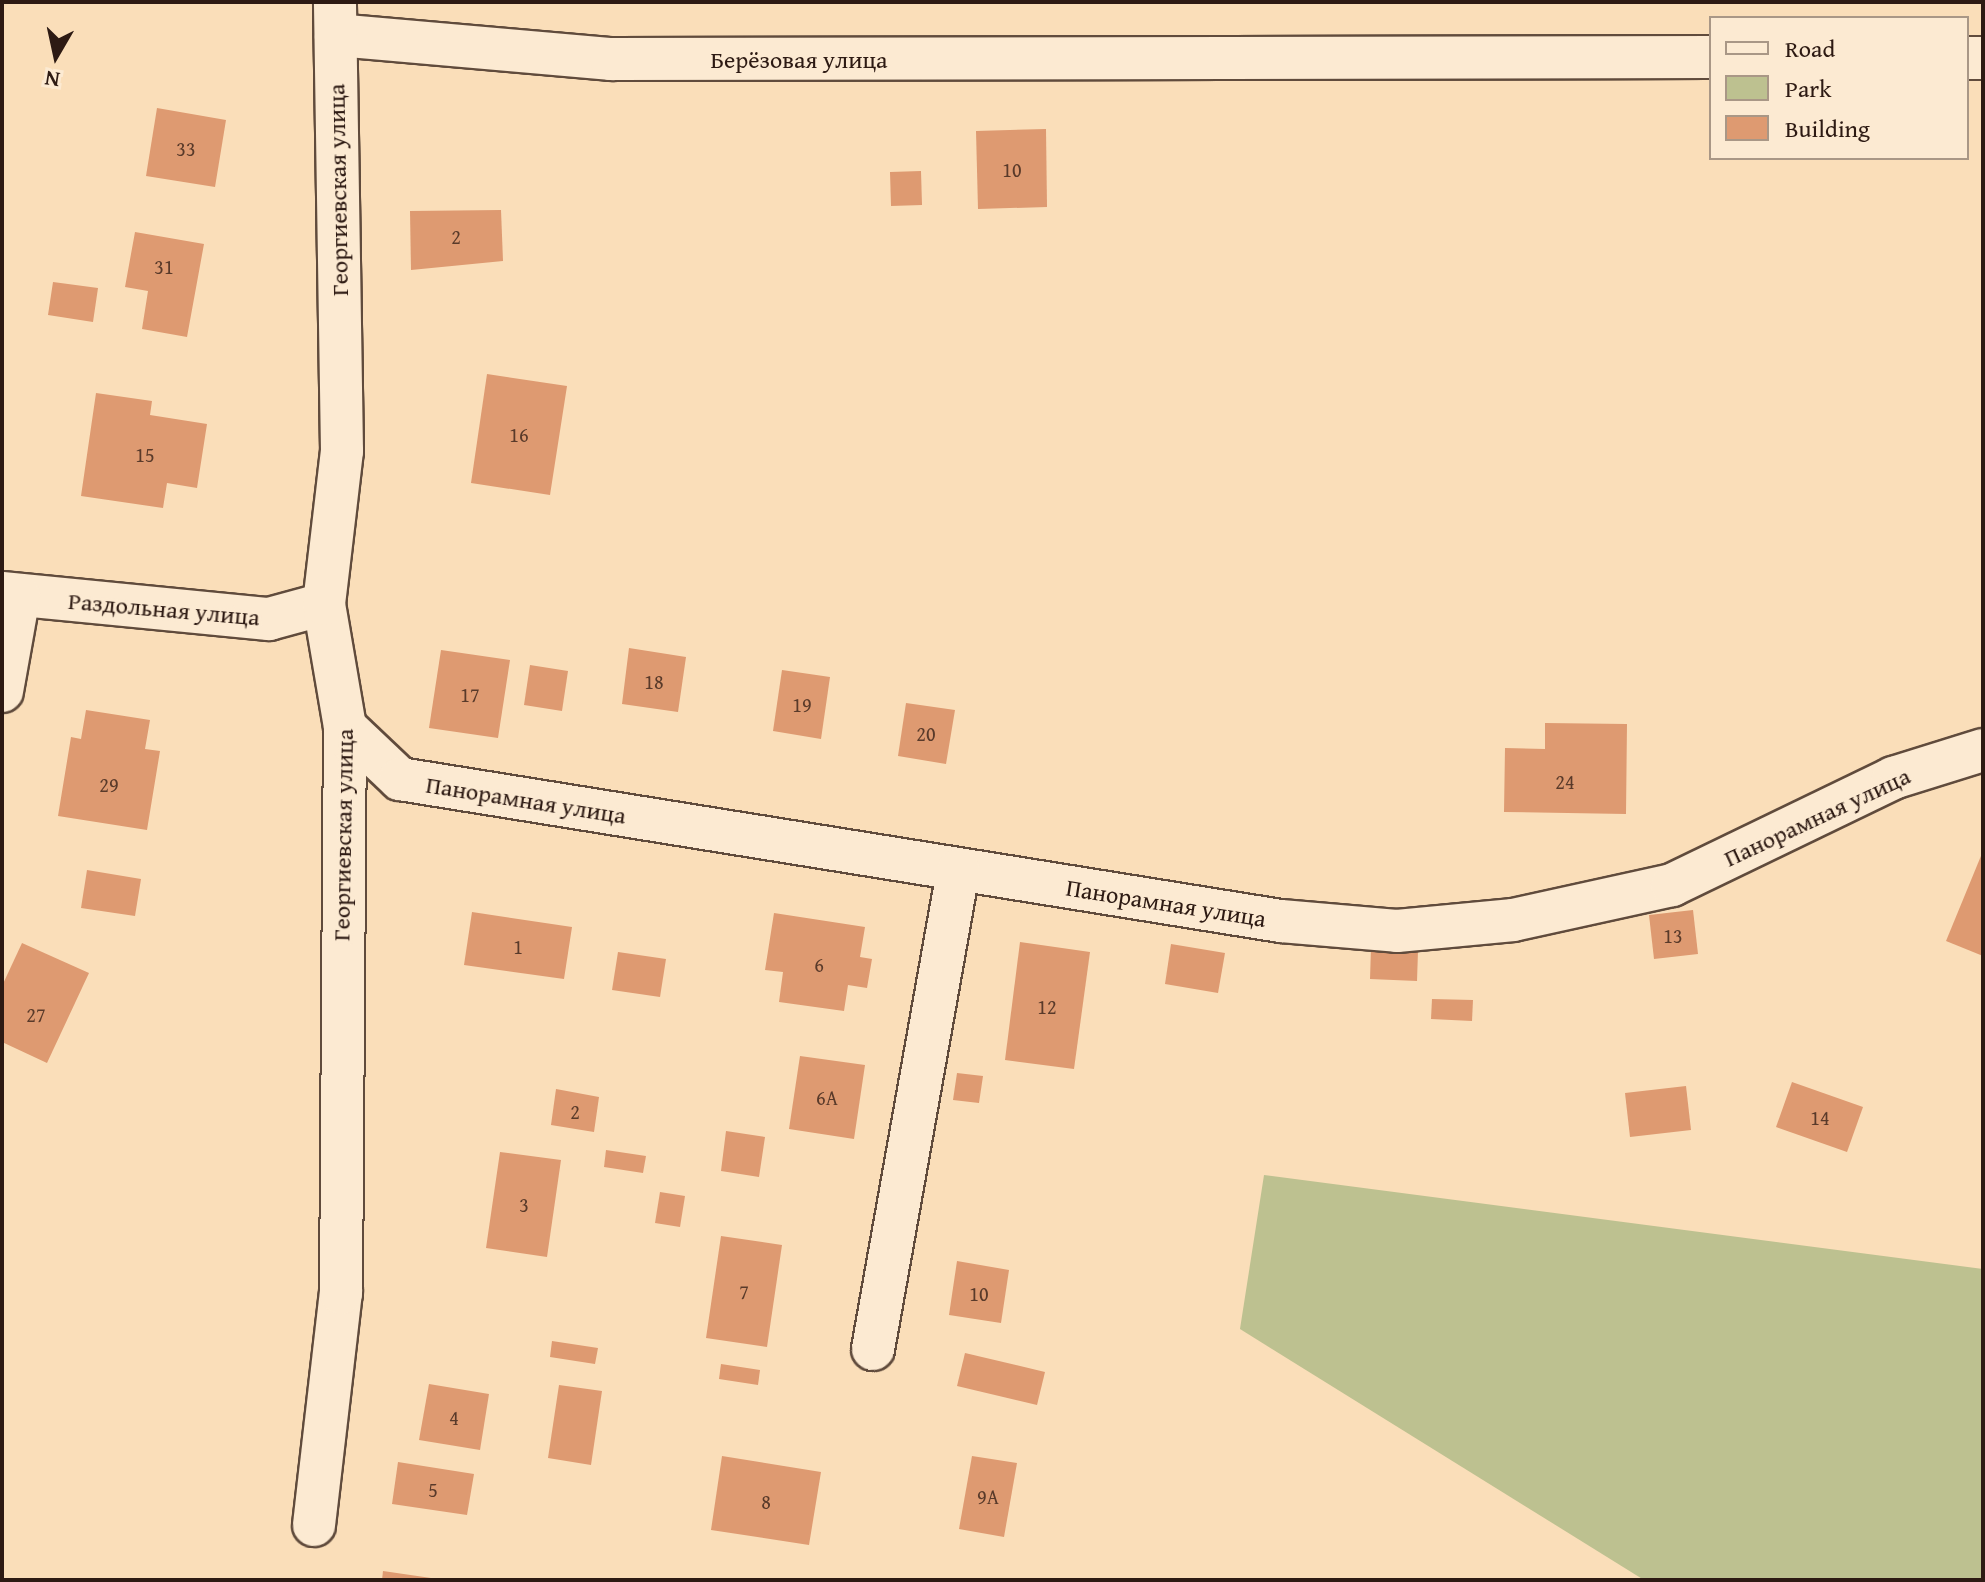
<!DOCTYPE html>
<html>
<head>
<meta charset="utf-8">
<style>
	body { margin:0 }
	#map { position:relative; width:1985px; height:1582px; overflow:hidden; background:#fadeb9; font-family:"Gentium Book Plus",serif }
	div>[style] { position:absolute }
	.green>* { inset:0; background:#bdc190 }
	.building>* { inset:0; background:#de9a71 }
	.roads { filter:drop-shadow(2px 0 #604b3c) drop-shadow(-2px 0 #604b3c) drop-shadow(0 2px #604b3c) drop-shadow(0 -2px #604b3c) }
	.minor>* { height:42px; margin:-21px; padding:0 21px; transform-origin:21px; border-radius:21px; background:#fcead2 }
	span { translate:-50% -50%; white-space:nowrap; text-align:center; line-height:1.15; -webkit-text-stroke:6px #fcead2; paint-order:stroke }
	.number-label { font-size:20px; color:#593a2a }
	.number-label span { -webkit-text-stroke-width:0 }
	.street-label { font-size:24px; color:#2d1a13 }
	.frame { position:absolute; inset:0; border:4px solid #2d1a13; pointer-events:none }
	.legend { position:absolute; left:1709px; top:16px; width:260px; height:144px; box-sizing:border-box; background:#fcead2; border:2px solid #a99786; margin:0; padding:10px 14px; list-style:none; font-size:24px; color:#2d1a13 }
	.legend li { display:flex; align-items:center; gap:16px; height:40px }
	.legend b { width:40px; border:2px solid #a99786 }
	.north { position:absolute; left:16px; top:16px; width:80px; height:80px; -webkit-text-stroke:6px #fcead2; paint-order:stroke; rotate:189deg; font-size:22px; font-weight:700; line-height:32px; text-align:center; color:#2d1a13 }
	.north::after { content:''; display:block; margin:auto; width:28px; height:36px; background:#2d1a13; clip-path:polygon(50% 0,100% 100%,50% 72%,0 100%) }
</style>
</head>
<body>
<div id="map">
	<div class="green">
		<div style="clip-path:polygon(1264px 1175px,1983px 1269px,1983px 1580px,1644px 1580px,1240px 1329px)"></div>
	</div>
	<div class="building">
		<div style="clip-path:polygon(157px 108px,226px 120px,215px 187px,146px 176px)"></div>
		<div style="clip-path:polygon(1046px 129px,1047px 207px,978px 209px,976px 131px)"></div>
		<div style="clip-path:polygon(921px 171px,922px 205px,891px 206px,890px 172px)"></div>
		<div style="clip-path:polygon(501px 210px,503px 261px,411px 270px,410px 211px)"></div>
		<div style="clip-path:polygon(135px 232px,204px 244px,187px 337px,142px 329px,148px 291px,125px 287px)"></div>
		<div style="clip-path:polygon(53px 282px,98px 288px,93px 322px,48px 315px)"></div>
		<div style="clip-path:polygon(487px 374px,567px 386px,550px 495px,471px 483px)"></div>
		<div style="clip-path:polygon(96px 393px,152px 401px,150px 415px,207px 424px,197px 488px,167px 483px,163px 508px,81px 496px)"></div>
		<div style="clip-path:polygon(629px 648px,686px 657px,678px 712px,622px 704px)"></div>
		<div style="clip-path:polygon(441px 650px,510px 660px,498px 738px,429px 728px)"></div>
		<div style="clip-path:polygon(530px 665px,568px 671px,562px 711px,524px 705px)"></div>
		<div style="clip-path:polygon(782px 670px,830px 677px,821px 739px,773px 731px)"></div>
		<div style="clip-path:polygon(906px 703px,955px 710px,946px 764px,898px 756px)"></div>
		<div style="clip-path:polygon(86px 710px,150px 720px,145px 749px,160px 751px,147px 830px,58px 816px,71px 737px,81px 739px)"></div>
		<div style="clip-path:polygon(1545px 723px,1627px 724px,1626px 814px,1504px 812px,1505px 748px,1545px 749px)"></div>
		<div style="clip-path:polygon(1983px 851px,1983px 956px,1946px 941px)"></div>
		<div style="clip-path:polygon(87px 870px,141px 879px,135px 916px,81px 908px)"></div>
		<div style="clip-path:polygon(1693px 910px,1698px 954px,1654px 959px,1649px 915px)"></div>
		<div style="clip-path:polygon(472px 912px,572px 927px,564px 979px,464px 965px)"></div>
		<div style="clip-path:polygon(774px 913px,865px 927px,860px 957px,872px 959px,867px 988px,848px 985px,844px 1011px,779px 1002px,783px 972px,765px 970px)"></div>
		<div style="clip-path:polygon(1020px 942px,1090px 952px,1074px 1069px,1005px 1060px)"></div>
		<div style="clip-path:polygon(22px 943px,89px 973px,47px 1063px,2px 1042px,2px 986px)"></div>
		<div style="clip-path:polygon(1171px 944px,1225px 953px,1218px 993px,1165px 984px)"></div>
		<div style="clip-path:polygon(1371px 948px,1418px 951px,1417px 981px,1370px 979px)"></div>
		<div style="clip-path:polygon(618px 952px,666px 959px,660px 997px,612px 990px)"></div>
		<div style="clip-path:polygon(1432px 999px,1473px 1000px,1472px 1021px,1431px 1019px)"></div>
		<div style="clip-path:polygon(800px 1056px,865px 1065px,854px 1139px,789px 1129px)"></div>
		<div style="clip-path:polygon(957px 1073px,983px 1076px,979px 1103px,953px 1100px)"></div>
		<div style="clip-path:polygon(1792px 1082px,1863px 1107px,1847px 1152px,1776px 1127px)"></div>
		<div style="clip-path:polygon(1686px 1086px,1691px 1130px,1630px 1137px,1625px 1093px)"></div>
		<div style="clip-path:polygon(556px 1089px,599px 1097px,594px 1132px,551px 1125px)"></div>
		<div style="clip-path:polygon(726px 1131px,765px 1137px,759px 1177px,721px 1171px)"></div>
		<div style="clip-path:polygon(606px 1150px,646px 1156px,643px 1173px,604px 1167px)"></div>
		<div style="clip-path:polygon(500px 1152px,561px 1160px,547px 1257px,486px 1248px)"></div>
		<div style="clip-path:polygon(660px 1192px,685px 1196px,680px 1227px,655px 1223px)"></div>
		<div style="clip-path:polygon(721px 1236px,782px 1245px,767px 1347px,706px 1338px)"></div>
		<div style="clip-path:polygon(957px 1261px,1009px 1270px,1001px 1323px,949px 1315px)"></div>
		<div style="clip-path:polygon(552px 1341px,598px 1348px,595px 1364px,550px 1357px)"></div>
		<div style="clip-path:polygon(965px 1353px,1045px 1372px,1037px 1405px,957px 1386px)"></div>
		<div style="clip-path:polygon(721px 1364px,760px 1370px,758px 1385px,719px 1379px)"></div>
		<div style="clip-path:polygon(429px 1384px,489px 1394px,480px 1450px,419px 1440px)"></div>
		<div style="clip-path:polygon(559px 1385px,602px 1391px,591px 1465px,548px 1458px)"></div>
		<div style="clip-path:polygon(722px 1456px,821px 1472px,809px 1545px,711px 1530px)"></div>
		<div style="clip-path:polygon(972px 1456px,1017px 1463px,1004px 1537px,959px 1529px)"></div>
		<div style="clip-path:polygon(398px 1462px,474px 1474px,467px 1515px,392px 1504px)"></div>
		<div style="clip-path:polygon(383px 1571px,431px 1578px,431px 1580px,382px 1580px)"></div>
	</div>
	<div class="roads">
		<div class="minor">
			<div style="left:336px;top:35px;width:276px;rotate:5deg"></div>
			<div style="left:611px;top:59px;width:1100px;rotate:-0.1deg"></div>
			<div style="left:1967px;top:58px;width:16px"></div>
			<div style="left:2px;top:593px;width:268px;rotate:5.6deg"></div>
			<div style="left:269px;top:619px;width:57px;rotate:-15.3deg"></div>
			<div style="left:2px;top:691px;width:97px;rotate:-79.9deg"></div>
			<div style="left:345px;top:727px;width:76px;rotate:43.4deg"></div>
			<div style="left:400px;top:779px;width:892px;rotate:9.16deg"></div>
			<div style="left:1281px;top:921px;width:116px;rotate:4.9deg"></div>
			<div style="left:1397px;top:931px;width:117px;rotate:-5.4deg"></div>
			<div style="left:1513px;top:920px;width:163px;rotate:-12.4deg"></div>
			<div style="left:1672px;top:885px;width:246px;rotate:-25.8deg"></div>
			<div style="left:1893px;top:778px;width:94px;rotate:-17.3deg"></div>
			<div style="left:873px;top:1349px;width:486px;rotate:-79.9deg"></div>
			<div style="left:314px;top:1525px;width:234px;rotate:-83.4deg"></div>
			<div style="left:341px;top:1293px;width:566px;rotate:-89.6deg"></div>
			<div style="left:345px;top:727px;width:125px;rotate:-99.7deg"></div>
			<div style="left:324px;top:604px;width:154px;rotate:-83.3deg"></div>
			<div style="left:342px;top:451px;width:449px;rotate:-90.9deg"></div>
		</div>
	</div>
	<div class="number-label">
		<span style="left:186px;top:148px">33</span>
		<span style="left:1012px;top:169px">10</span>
		<span style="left:456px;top:236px">2</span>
		<span style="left:164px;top:266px">31</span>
		<span style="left:519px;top:434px">16</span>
		<span style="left:145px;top:454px">15</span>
		<span style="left:654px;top:681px">18</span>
		<span style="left:470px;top:694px">17</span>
		<span style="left:802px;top:704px">19</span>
		<span style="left:926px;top:733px">20</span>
		<span style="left:1565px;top:781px">24</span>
		<span style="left:109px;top:784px">29</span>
		<span style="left:1673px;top:935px">13</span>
		<span style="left:518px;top:946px">1</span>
		<span style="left:819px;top:964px">6</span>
		<span style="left:1047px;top:1006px">12</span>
		<span style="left:36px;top:1014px">27</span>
		<span style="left:827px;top:1097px">6А</span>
		<span style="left:575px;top:1111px">2</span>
		<span style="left:1820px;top:1117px">14</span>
		<span style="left:524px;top:1204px">3</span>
		<span style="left:744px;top:1291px">7</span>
		<span style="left:979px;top:1293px">10</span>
		<span style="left:454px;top:1417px">4</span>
		<span style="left:433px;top:1489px">5</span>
		<span style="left:988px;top:1496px">9А</span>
		<span style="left:766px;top:1501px">8</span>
	</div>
	<div class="street-label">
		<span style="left:799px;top:60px">Берёзовая улица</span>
		<span style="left:338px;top:190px;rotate:-91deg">Георгиевская улица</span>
		<span style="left:164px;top:609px;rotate:5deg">Раздольная улица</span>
		<span style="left:526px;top:800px;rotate:9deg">Панорамная улица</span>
		<span style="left:1817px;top:817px;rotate:-25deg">Панорамная улица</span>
		<span style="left:343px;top:835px;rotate:-89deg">Георгиевская улица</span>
		<span style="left:1166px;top:903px;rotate:9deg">Панорамная улица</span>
	</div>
	<div class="frame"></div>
	<ul class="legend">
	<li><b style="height:10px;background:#fcead2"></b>Road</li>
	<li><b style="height:22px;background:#bdc190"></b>Park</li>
	<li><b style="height:22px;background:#de9a71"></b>Building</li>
	</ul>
	<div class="north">N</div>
</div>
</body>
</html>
